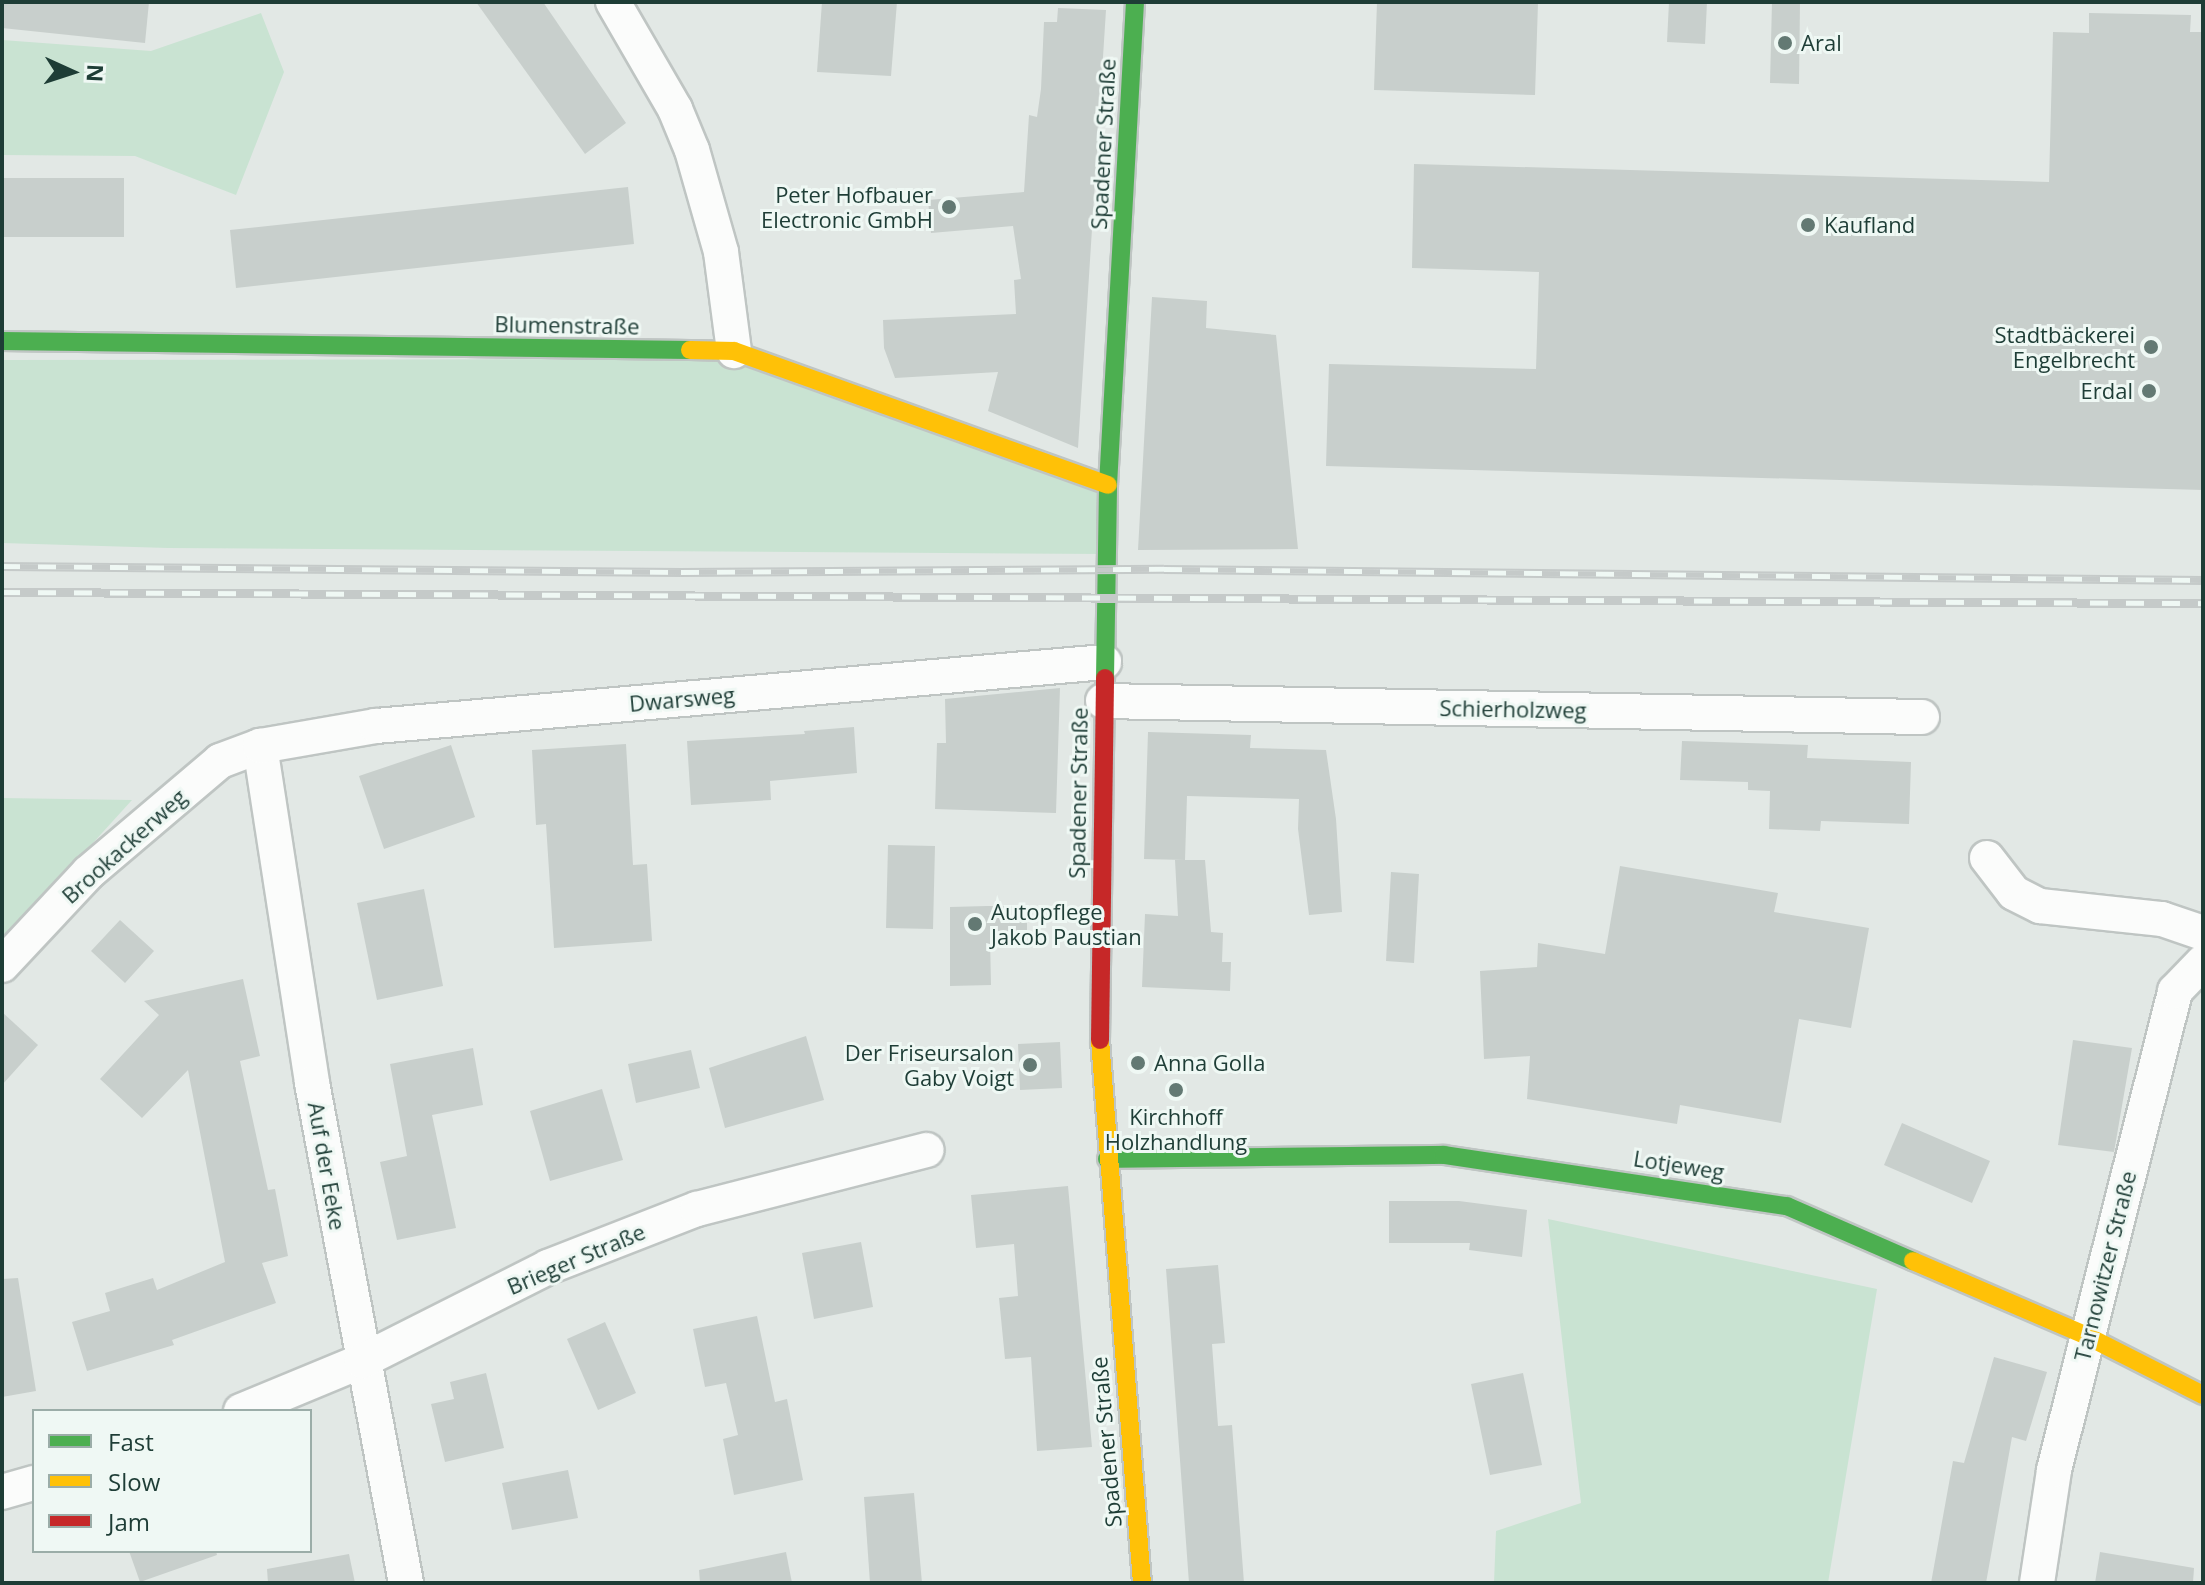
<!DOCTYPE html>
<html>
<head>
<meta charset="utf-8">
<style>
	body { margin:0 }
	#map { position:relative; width:2205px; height:1585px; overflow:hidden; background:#e2e8e5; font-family:"Open Sans",sans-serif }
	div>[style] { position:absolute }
	.green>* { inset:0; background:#c9e3d2 }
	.building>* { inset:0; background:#c8cfcc }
	.roads { filter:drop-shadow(2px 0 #bfc5c3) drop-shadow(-2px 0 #bfc5c3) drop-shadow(0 2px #bfc5c3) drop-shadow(0 -2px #bfc5c3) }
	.street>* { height:34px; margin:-17px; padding:0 17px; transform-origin:17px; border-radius:17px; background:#fbfcfb }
	.fast>* { height:18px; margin:-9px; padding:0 9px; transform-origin:9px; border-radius:9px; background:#4caf50 }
	.slow>* { height:18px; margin:-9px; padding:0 9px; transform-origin:9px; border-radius:9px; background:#ffc107 }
	.jam>* { height:18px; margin:-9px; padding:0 9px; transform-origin:9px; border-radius:9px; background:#c62828 }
	.rail>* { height:9px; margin-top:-4.5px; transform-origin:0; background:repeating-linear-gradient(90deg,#eff8f4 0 18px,#c5cac9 0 36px); box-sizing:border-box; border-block:2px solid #c5cac9 }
	.dots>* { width:22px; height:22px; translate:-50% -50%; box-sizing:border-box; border:4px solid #eff8f4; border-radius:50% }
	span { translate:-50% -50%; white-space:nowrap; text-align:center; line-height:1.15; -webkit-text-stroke:6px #eff8f4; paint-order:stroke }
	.poi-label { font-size:22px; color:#1e3d36 }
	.left { translate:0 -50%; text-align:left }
	.right { translate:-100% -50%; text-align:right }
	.street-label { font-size:22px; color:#1e3d36 }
	.frame { position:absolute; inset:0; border:4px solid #1e3d36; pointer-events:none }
	.legend { position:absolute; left:32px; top:1409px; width:280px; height:144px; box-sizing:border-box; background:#eff8f4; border:2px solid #9bada8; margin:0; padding:10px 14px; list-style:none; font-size:24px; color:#1e3d36 }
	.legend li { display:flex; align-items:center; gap:16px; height:40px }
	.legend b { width:40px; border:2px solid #9bada8 }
	.north { position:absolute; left:32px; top:32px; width:80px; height:80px; -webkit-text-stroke:6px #eff8f4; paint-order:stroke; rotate:93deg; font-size:22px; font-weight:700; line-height:32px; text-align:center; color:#1e3d36 }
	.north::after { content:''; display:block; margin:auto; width:28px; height:36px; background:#1e3d36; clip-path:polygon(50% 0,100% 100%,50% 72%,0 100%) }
</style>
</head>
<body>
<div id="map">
	<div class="green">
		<div style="clip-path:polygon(261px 13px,284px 72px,236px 195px,135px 156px,2px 155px,2px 40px,151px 51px)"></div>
		<div style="clip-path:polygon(731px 359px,1107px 491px,1106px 554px,168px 548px,2px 543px,2px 360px)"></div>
		<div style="clip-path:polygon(2px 798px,132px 800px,2px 943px)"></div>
		<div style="clip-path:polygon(1548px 1219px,1877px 1289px,1828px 1583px,1494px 1583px,1496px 1531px,1581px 1503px)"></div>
	</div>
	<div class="building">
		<div style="clip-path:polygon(2px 2px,149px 2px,145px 43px,2px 28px)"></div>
		<div style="clip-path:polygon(476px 2px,543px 2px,626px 123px,585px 154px)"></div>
		<div style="clip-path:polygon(822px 2px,897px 2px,891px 76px,817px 72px)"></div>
		<div style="clip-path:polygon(1377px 2px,1538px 3px,1535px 95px,1374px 90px)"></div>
		<div style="clip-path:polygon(1669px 2px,1707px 2px,1705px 44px,1667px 42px)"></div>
		<div style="clip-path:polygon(1772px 2px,1800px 2px,1799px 84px,1770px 83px)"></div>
		<div style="clip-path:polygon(1058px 8px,1106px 10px,1078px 448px,988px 411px,998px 372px,895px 378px,884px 348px,883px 320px,1016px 314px,1014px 280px,1021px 279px,1013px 226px,931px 233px,928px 200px,1024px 192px,1029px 115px,1037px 117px,1041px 89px,1044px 22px,1057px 22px)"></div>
		<div style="clip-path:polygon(2089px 13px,2191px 15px,2190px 32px,2203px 32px,2203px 490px,1326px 466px,1329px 364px,1536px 369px,1539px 272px,1412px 268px,1414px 164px,2049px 182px,2053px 32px,2089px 33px)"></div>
		<div style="clip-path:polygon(2px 178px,124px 178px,124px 237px,2px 237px)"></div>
		<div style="clip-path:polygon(628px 187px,634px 244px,236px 288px,230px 230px)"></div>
		<div style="clip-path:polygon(1152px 297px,1207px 301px,1206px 328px,1276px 335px,1298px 549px,1138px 550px)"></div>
		<div style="clip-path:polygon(1060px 688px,1056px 813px,935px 809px,937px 743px,946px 743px,945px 699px)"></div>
		<div style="clip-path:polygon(854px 727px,857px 773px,770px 781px,771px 800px,691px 805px,687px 741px,805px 734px,804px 731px)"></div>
		<div style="clip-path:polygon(1148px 732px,1251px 735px,1250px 748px,1326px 750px,1336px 819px,1342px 912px,1309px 915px,1298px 829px,1299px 799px,1187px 796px,1185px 860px,1144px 859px)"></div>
		<div style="clip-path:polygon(1682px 741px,1808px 745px,1807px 758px,1911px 762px,1909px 824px,1821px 821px,1820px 831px,1769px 829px,1770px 791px,1748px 790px,1748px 782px,1680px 780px)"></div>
		<div style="clip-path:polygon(626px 744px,633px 865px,647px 864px,652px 941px,554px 948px,546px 824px,536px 825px,532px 750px)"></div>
		<div style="clip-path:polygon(451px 745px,475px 817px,384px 849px,359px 776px)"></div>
		<div style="clip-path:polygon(888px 845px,935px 846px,933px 929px,886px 928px)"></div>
		<div style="clip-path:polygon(1175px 860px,1205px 860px,1211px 932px,1223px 933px,1222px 962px,1231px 962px,1230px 991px,1142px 987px,1145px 914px,1178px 916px)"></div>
		<div style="clip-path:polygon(1620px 866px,1778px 893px,1774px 912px,1869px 928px,1851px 1028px,1799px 1019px,1781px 1123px,1680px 1105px,1677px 1124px,1527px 1099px,1530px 1056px,1484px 1059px,1480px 971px,1537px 967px,1538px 943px,1605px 954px)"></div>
		<div style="clip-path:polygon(1391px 872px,1419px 874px,1414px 963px,1386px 961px)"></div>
		<div style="clip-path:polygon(424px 889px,443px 986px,377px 1000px,357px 903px)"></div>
		<div style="clip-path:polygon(987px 906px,1027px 906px,1027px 937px,990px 938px,991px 985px,950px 986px,950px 907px)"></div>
		<div style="clip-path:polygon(120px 920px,154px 951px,125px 983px,91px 951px)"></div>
		<div style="clip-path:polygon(243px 979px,260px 1056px,240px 1061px,268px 1190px,275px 1189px,288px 1256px,262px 1263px,276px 1303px,172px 1340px,174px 1345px,87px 1371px,72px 1322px,110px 1311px,105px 1293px,153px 1278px,157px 1290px,225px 1262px,188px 1070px,142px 1118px,100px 1079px,159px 1015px,144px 1001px)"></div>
		<div style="clip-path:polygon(2px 1012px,38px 1045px,2px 1085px)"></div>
		<div style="clip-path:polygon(806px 1036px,824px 1100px,725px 1128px,709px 1068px)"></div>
		<div style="clip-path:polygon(2073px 1040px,2132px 1048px,2114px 1152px,2058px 1145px)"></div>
		<div style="clip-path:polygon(1060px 1042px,1062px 1088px,1020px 1090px,1018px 1044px)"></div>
		<div style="clip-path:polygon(473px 1048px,483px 1105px,432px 1115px,456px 1228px,397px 1240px,380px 1162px,407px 1156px,390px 1064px)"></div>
		<div style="clip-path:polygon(691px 1050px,700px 1088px,636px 1103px,628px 1064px)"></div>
		<div style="clip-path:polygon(602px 1089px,623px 1160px,550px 1181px,530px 1111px)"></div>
		<div style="clip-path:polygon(1902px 1123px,1990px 1161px,1972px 1203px,1884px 1165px)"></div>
		<div style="clip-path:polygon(1068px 1186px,1092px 1447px,1037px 1451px,1031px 1357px,1005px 1359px,999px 1298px,1018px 1296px,1014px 1244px,976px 1248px,971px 1195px)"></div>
		<div style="clip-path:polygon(1389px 1201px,1459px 1201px,1527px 1210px,1522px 1257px,1469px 1250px,1470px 1243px,1389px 1243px)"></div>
		<div style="clip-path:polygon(861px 1242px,873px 1307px,814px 1319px,802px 1253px)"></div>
		<div style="clip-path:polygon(1218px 1265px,1225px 1343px,1212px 1344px,1218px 1426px,1232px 1425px,1244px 1583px,1189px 1583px,1166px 1269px)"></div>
		<div style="clip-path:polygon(18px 1278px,36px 1391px,2px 1397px,2px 1279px)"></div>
		<div style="clip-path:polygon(757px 1316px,775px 1402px,787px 1399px,803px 1480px,734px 1495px,723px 1439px,738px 1435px,726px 1383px,705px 1387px,693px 1329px)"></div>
		<div style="clip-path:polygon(605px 1322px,636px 1393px,598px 1410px,567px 1339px)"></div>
		<div style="clip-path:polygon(1994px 1357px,2047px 1372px,2026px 1441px,2012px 1437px,1986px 1583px,1931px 1583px,1953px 1461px,1964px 1463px)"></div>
		<div style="clip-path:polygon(486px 1373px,504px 1448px,445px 1462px,431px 1404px,454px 1399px,450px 1382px)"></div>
		<div style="clip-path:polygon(1523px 1373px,1542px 1465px,1490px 1475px,1471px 1384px)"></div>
		<div style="clip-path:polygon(568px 1470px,578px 1518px,512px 1530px,502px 1483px)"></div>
		<div style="clip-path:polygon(914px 1493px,922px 1583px,870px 1583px,864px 1497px)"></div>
		<div style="clip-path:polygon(129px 1551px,216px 1551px,217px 1555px,140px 1582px)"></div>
		<div style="clip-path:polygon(786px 1552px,792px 1583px,700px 1583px,699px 1570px)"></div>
		<div style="clip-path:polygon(2100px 1552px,2194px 1568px,2193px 1583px,2095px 1583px)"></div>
		<div style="clip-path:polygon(349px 1554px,355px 1583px,268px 1583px,267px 1569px)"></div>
	</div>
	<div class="roads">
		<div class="street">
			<div style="left:613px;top:2px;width:124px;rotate:59.9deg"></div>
			<div style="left:675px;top:109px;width:44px;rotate:67.5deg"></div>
			<div style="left:692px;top:150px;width:106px;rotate:74.1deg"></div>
			<div style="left:721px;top:252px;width:100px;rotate:82.5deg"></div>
			<div style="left:1103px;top:701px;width:819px;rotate:1.12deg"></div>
			<div style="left:260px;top:746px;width:341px;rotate:81.2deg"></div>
			<div style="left:312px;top:1083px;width:509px;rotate:79.35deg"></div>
			<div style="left:1987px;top:858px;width:44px;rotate:52.4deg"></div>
			<div style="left:2014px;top:893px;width:29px;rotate:27deg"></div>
			<div style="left:2040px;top:906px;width:123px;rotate:6.1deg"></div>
			<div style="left:2162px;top:919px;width:43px;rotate:18.9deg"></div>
			<div style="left:2px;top:965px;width:126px;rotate:-46.9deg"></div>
			<div style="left:88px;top:873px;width:173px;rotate:-40.3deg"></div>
			<div style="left:220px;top:761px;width:43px;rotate:-20.6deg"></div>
			<div style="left:260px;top:746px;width:118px;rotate:-9.8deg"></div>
			<div style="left:376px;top:726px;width:731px;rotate:-5.02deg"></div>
			<div style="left:241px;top:1411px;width:131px;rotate:-22.5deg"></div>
			<div style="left:362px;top:1361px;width:208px;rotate:-26.8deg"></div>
			<div style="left:548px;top:1267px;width:160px;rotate:-21.3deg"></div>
			<div style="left:697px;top:1209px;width:237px;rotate:-14.4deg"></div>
			<div style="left:2px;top:1492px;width:33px;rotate:-16deg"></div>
			<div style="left:2037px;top:1583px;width:114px;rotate:-81.4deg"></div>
			<div style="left:2054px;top:1470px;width:494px;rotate:-75.8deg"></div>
			<div style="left:2175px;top:991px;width:40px;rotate:-46deg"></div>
		</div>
		<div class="fast">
			<div style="left:2px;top:341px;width:688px;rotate:0.75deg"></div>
			<div style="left:1105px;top:678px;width:193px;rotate:-89.1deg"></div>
			<div style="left:1108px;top:485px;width:484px;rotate:-86.8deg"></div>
			<div style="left:1107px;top:1159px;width:337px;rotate:-0.7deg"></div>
			<div style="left:1444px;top:1155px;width:347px;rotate:8.5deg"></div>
			<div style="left:1787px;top:1206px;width:137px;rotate:23.6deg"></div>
		</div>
		<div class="slow">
			<div style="left:690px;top:350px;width:44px;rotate:1.3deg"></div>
			<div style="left:734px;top:351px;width:397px;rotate:19.7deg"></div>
			<div style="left:1100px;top:1040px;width:545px;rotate:85.58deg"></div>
			<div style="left:1913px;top:1261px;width:189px;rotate:23.3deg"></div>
			<div style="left:2087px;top:1336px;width:130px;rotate:27deg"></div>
		</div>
		<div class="jam">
			<div style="left:1100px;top:1040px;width:362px;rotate:-89.2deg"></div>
		</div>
	</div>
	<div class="rail">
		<div style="left:2px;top:566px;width:679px;rotate:0.51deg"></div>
		<div style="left:681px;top:572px;width:483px;rotate:-0.4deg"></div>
		<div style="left:1164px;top:569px;width:1039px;rotate:0.61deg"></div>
		<div style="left:2px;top:592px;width:2201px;rotate:0.29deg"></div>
	</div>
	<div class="dots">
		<div style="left:1785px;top:43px;background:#637973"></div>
		<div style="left:949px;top:207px;background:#637973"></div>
		<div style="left:1808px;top:225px;background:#637973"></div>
		<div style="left:2151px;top:347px;background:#637973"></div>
		<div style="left:2149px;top:391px;background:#637973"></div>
		<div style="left:975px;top:924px;background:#637973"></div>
		<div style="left:1138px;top:1063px;background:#637973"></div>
		<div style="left:1030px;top:1065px;background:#637973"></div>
		<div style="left:1176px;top:1090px;background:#637973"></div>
	</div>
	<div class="poi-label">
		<span class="left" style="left:1801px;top:43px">Aral</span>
		<span class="right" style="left:933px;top:207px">Peter Hofbauer<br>Electronic GmbH</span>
		<span class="left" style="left:1824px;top:225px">Kaufland</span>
		<span class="right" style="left:2135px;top:347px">Stadtbäckerei<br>Engelbrecht</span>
		<span class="right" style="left:2133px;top:391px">Erdal</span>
		<span class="left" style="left:991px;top:924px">Autopflege<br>Jakob Paustian</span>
		<span class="right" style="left:1014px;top:1065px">Der Friseursalon<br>Gaby Voigt</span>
		<span class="left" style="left:1154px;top:1063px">Anna Golla</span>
		<span style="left:1176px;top:1129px">Kirchhoff<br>Holzhandlung</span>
	</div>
	<div class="street-label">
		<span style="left:1103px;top:144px;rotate:-87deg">Spadener Straße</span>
		<span style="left:567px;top:325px;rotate:1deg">Blumenstraße</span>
		<span style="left:682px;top:699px;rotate:-5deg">Dwarsweg</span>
		<span style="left:1513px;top:709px;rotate:1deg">Schierholzweg</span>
		<span style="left:1078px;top:793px;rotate:-89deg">Spadener Straße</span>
		<span style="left:124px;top:846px;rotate:-42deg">Brookackerweg</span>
		<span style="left:1679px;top:1165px;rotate:9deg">Lotjeweg</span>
		<span style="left:327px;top:1166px;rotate:80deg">Auf der Eeke</span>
		<span style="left:576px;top:1259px;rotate:-23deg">Brieger Straße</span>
		<span style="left:2105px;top:1266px;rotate:-76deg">Tarnowitzer Straße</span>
		<span style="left:1106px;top:1442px;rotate:-95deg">Spadener Straße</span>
	</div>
	<div class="frame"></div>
	<ul class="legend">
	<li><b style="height:10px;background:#4caf50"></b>Fast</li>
	<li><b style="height:10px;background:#ffc107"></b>Slow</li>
	<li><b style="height:10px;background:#c62828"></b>Jam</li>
	</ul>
	<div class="north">N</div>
</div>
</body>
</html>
